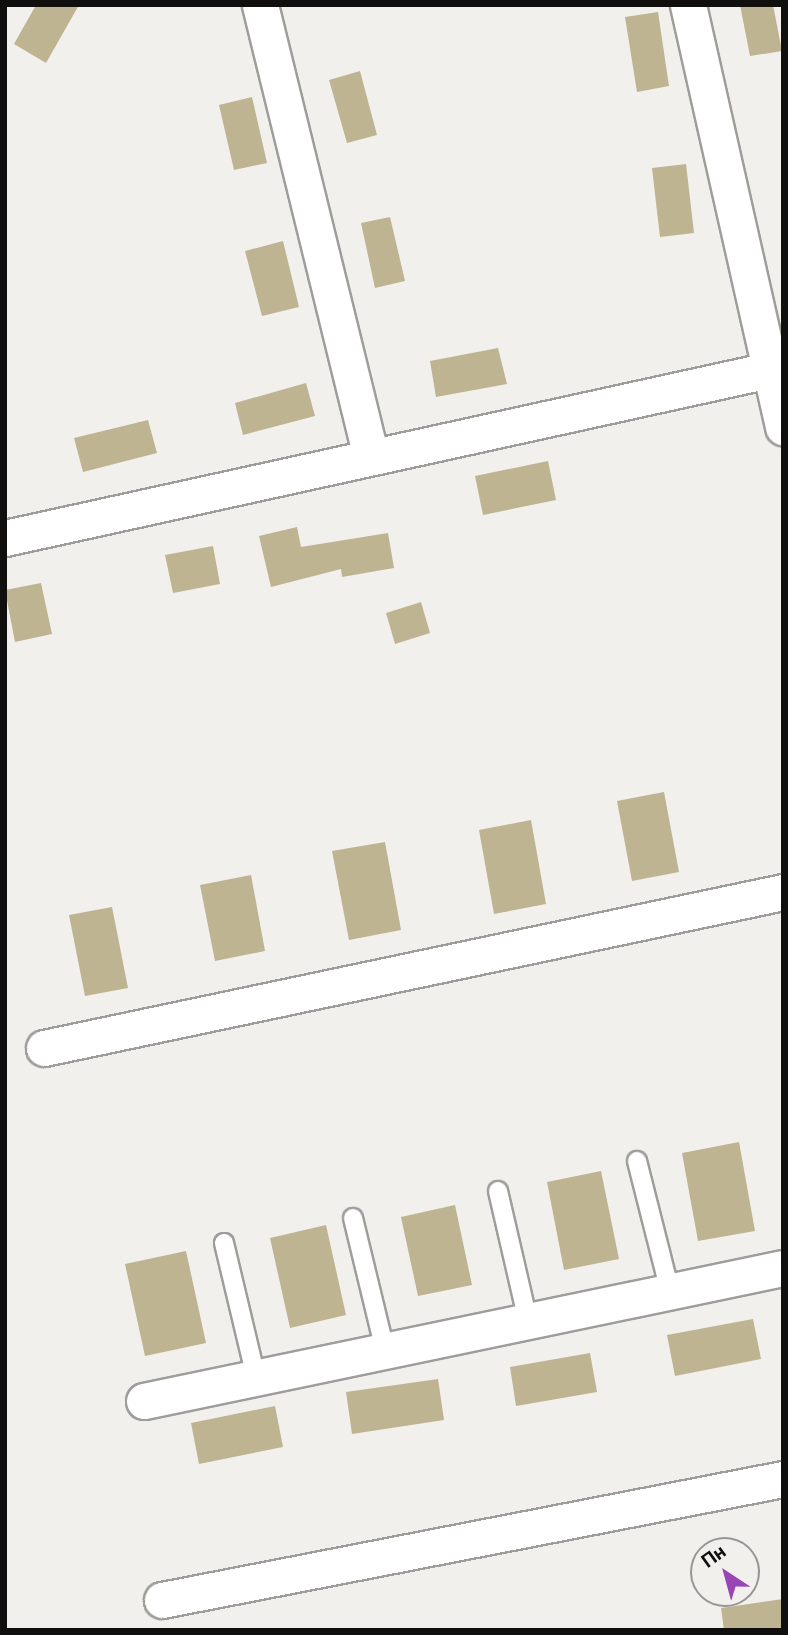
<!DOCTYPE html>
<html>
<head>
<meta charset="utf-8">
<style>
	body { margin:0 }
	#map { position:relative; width:788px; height:1635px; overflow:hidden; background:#f1f0ed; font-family:Roboto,sans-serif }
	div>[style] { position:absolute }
	.building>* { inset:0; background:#beb491 }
	.roads { filter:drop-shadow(2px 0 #9e9d9a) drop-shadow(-2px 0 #9e9d9a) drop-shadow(0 2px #9e9d9a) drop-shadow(0 -2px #9e9d9a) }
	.lane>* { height:18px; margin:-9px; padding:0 9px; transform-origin:9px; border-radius:9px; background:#fff }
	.street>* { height:35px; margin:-17.5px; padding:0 17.5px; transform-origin:17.5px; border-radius:17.5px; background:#fff }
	span { translate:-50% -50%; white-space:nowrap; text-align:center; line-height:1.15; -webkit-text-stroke:7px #f1f0ed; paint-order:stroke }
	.frame { position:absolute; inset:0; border:7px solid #100f0e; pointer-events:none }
	.north { position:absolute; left:690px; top:1537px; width:70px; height:70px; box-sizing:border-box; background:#f1f0ed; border:2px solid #979694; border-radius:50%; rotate:324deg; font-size:19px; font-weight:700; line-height:28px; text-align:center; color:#100f0e }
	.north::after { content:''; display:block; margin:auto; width:24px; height:32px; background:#9846b5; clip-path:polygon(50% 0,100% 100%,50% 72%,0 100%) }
</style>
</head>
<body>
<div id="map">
	<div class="building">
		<div style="clip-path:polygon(36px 5px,79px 5px,46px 63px,14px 44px)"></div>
		<div style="clip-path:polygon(740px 5px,773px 5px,782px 51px,750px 56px)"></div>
		<div style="clip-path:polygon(658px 12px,669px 86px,637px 92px,625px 17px)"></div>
		<div style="clip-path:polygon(360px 71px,377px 135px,347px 143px,329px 80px)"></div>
		<div style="clip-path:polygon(252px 97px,267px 163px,234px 170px,219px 105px)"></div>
		<div style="clip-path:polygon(686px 164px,694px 233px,660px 237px,652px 168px)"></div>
		<div style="clip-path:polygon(390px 217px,405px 281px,375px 288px,361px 223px)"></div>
		<div style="clip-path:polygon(283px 241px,299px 307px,262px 316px,245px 251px)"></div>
		<div style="clip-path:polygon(498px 348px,507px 384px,436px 397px,430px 361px)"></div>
		<div style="clip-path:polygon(306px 383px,315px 416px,243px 435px,235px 403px)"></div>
		<div style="clip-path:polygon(148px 420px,157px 453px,83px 472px,74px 438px)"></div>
		<div style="clip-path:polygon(548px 461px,556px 500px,483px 515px,475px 476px)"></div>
		<div style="clip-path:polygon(297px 527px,301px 547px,388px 533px,394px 568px,342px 577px,341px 569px,271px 587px,259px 536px)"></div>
		<div style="clip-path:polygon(213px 546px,220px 584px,173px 593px,165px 555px)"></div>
		<div style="clip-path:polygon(41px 583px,52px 634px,15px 642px,5px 590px)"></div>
		<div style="clip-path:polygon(421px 602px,430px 633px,395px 644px,386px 613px)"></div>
		<div style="clip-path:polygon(664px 792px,679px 872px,632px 881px,617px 801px)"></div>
		<div style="clip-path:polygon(531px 820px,546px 904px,494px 914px,479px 830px)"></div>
		<div style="clip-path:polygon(385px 842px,401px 930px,349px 940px,332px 851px)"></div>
		<div style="clip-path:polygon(251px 875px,265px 951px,215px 961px,200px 885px)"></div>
		<div style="clip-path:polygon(112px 907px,128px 988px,85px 996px,69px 915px)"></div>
		<div style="clip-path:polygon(739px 1142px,755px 1231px,698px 1241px,682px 1153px)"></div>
		<div style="clip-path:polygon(601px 1171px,619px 1259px,564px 1270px,547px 1182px)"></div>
		<div style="clip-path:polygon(455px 1205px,472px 1285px,418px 1296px,401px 1217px)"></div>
		<div style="clip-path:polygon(326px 1225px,346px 1315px,290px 1328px,270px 1238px)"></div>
		<div style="clip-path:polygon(186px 1251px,206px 1343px,145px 1356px,125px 1264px)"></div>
		<div style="clip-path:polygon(753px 1319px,761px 1359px,675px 1376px,667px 1335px)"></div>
		<div style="clip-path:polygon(590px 1353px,597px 1392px,516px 1406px,510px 1367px)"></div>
		<div style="clip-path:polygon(438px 1379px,444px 1420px,352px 1434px,346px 1392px)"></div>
		<div style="clip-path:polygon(275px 1406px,283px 1447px,199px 1464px,191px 1423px)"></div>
		<div style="clip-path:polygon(783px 1599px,783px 1630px,724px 1630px,721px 1608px)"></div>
	</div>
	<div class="roads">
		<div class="lane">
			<div style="left:637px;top:1161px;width:134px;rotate:75.8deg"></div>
			<div style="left:498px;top:1191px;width:133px;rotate:77deg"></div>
			<div style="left:353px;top:1218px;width:136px;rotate:76.4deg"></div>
			<div style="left:224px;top:1243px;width:138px;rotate:76.6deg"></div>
		</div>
		<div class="street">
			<div style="left:260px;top:5px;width:465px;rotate:76.2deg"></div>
			<div style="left:688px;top:5px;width:433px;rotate:77.3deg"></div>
			<div style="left:5px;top:538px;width:797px;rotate:-12.4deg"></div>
			<div style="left:44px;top:1048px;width:755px;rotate:-11.92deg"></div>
			<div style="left:144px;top:1401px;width:653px;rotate:-11.76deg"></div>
			<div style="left:162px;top:1600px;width:633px;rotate:-11.03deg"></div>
		</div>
	</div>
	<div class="frame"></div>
	<div class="north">Пн</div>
</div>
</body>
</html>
